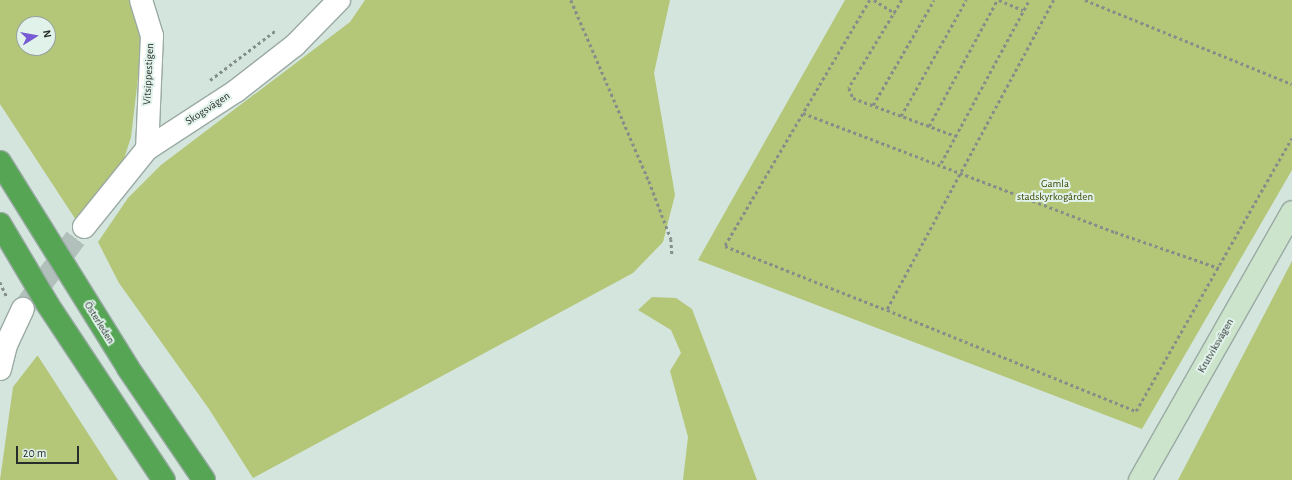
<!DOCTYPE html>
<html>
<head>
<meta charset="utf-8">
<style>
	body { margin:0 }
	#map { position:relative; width:1292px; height:480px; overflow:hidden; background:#d4e5de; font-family:"Alegreya Sans",sans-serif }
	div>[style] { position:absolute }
	.green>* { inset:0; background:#b4c677 }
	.street-tunnel>* { height:22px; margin-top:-11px; transform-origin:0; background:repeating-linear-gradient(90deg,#b1c0ba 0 22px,transparent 0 33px) }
	.path>* { height:2.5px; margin-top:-1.25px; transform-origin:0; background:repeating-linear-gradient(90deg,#848f8a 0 3px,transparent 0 6px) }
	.roads { filter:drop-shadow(1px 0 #9aaaa3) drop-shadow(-1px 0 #9aaaa3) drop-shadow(0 1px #9aaaa3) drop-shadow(0 -1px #9aaaa3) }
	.street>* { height:22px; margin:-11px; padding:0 11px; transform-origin:11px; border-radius:11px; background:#fff }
	.secondary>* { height:22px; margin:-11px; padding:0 11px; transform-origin:11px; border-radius:11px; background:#cce4cc }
	.highway>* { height:22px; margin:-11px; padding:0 11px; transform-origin:11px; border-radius:11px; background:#55a555 }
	span { translate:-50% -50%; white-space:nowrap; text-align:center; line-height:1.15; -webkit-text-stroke:4px #e1f2eb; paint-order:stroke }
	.street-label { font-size:11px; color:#272d2a }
	.park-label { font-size:11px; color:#3b4602 }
	.north { position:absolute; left:16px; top:16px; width:40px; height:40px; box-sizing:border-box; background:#e1f2eb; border:1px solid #97a39e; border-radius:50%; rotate:79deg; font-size:11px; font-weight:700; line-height:16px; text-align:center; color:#272d2a }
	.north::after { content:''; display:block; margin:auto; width:14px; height:18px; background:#765bd5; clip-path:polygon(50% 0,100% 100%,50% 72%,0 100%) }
	.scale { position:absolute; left:16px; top:446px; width:63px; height:18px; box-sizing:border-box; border:2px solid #272d2a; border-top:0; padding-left:5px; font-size:12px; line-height:14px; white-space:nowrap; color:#272d2a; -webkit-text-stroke:3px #e1f2eb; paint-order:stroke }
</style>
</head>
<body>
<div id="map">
	<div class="green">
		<div style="clip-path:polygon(evenodd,0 0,130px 0,142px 44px,131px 137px,123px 162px,76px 220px,0 104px,0 0,24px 24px,48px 24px,48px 48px,24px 48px,24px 24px)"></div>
		<div style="clip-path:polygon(365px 0,670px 0,654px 73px,675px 195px,663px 242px,633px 273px,253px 478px,209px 409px,119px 283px,98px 242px,128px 198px,161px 165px,350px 22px)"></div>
		<div style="clip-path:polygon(845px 0,1292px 0,1292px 170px,1142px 429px,698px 260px)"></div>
		<div style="clip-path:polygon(1292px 261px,1292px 480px,1178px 480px)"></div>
		<div style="clip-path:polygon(652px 297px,676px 298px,692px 309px,757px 480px,683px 480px,688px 437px,670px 371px,681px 353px,671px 330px,638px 310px)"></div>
		<div style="clip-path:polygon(37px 356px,38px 356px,118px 480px,0 480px,13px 387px)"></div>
	</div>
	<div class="street-tunnel">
		<div style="left:23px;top:309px;width:102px;rotate:-53.4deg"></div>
	</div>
	<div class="path">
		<div style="left:571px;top:0;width:197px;rotate:66.7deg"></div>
		<div style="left:649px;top:181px;width:62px;rotate:69.2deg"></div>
		<div style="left:671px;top:239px;width:15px;rotate:86deg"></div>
		<div style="left:870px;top:0;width:286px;rotate:120.5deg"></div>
		<div style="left:725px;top:246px;width:174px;rotate:21.6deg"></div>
		<div style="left:874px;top:0;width:25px;rotate:32deg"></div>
		<div style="left:902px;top:0;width:103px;rotate:121.1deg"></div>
		<div style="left:849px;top:88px;width:11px;rotate:68deg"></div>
		<div style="left:853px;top:98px;width:110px;rotate:20.3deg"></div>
		<div style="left:999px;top:0;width:26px;rotate:23deg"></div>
		<div style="left:1054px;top:0;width:352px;rotate:118.3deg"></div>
		<div style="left:887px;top:310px;width:269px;rotate:22.1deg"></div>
		<div style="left:1136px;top:411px;width:314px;rotate:-60.3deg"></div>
		<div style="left:1085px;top:0;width:223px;rotate:22.1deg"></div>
		<div style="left:210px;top:80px;width:83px;rotate:-37.1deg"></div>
		<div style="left:873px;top:105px;width:121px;rotate:-59.8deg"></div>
		<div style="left:803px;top:113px;width:334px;rotate:20.9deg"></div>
		<div style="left:1115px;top:232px;width:110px;rotate:19.1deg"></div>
		<div style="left:901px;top:116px;width:133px;rotate:-60.7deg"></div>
		<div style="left:929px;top:126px;width:143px;rotate:-61.6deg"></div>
		<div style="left:941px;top:163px;width:185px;rotate:-61.6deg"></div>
		<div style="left:0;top:282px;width:17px;rotate:65deg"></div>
	</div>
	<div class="roads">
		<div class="street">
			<div style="left:141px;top:0;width:38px;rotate:73deg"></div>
			<div style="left:152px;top:36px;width:113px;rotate:92.5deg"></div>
			<div style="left:84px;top:227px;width:100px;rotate:-51.1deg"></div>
			<div style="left:147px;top:149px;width:106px;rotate:-33.1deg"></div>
			<div style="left:236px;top:91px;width:75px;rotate:-37.9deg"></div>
			<div style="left:295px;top:45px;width:63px;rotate:-45.6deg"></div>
			<div style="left:0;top:369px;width:25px;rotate:-76deg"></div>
			<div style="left:6px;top:345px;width:40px;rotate:-65deg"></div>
		</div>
		<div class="secondary">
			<div style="left:1140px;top:480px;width:308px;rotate:-60.4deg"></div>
		</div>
		<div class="highway">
			<div style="left:0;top:162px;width:243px;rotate:58.1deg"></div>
			<div style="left:128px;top:368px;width:135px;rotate:55.8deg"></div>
			<div style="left:0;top:224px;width:94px;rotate:59.3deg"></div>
			<div style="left:48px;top:305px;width:210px;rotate:56.5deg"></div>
		</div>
	</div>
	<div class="street-label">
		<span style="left:149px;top:74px;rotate:-87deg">Vitsippestigen</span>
		<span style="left:208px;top:109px;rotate:-33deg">Skogsvägen</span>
		<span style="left:99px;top:323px;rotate:58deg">Österleden</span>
		<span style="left:1216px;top:346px;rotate:-60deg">Krutviksvägen</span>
	</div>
	<div class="park-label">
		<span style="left:1055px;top:191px">Gamla<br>stadskyrkogården</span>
	</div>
	<div class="north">N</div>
	<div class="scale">20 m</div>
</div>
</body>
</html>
